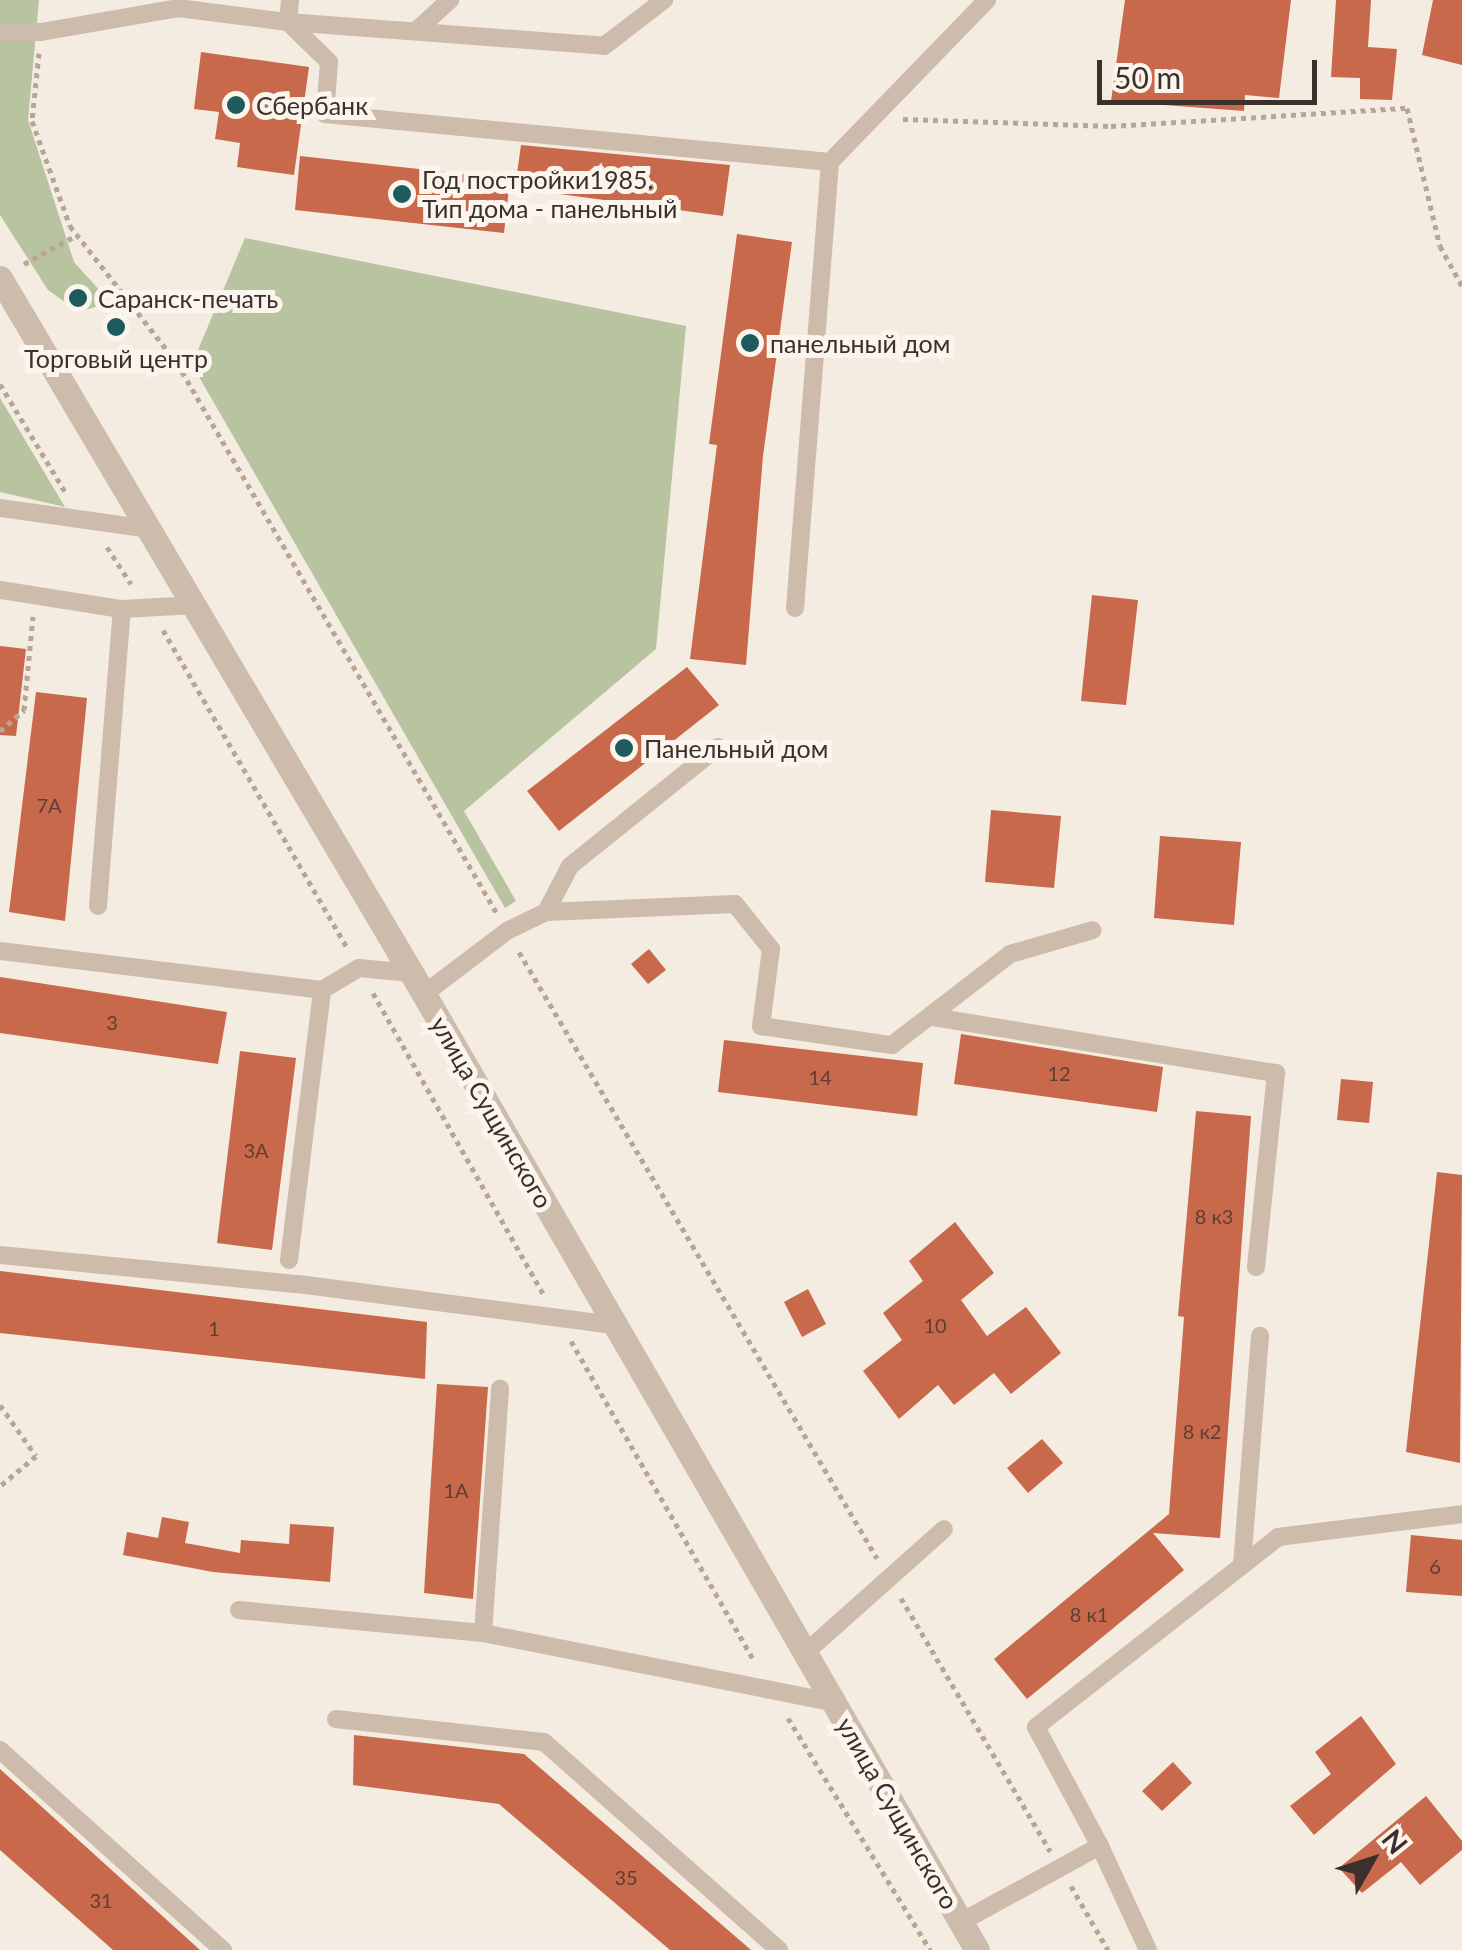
<!DOCTYPE html>
<html>
<head>
<meta charset="utf-8">
<style>
	body { margin:0 }
	#map { position:relative; width:1462px; height:1950px; overflow:hidden; background:#f4ebe1; font-family:Lato,sans-serif }
	div>[style] { position:absolute }
	.green>* { inset:0; background:#b8c4a0 }
	.building>* { inset:0; background:#c8694b }
	.path>* { height:5px; margin-top:-2.5px; transform-origin:0; background:repeating-linear-gradient(90deg,#b9a596 0 5px,transparent 0 10px) }
	.service>* { height:18px; margin:-9px; padding:0 9px; transform-origin:9px; border-radius:9px; background:#cdbbac }
	.tertiary>* { height:25px; margin:-12.5px; padding:0 12.5px; transform-origin:12.5px; border-radius:12.5px; background:#cdbbac }
	.dots>* { width:28px; height:28px; translate:-50% -50%; box-sizing:border-box; border:5px solid #fbf5ee; border-radius:50% }
	span { translate:-50% -50%; white-space:nowrap; text-align:center; line-height:1.15; -webkit-text-stroke:10px #fbf5ee; paint-order:stroke }
	.number-label { font-size:20px; color:#5e3e33 }
	.number-label span { -webkit-text-stroke-width:0 }
	.poi-label { font-size:25px; color:#3b302b }
	.left { translate:0 -50%; text-align:left }
	.street-label { font-size:25px; color:#3b302b }
	.north { position:absolute; left:1322px; top:1810px; width:100px; height:100px; -webkit-text-stroke:8px #fbf5ee; paint-order:stroke; rotate:51deg; font-size:28px; font-weight:700; line-height:40px; text-align:center; color:#3b302b }
	.north::after { content:''; display:block; margin:auto; width:35px; height:45px; background:#3b302b; clip-path:polygon(50% 0,100% 100%,50% 72%,0 100%) }
	.scale { position:absolute; left:1097px; top:60px; width:220px; height:45px; box-sizing:border-box; border:5px solid #3b302b; border-top:0; padding-left:12px; font-size:30px; line-height:35px; white-space:nowrap; color:#3b302b; -webkit-text-stroke:8px #fbf5ee; paint-order:stroke }
</style>
</head>
<body>
<div id="map">
	<div class="green">
		<div style="clip-path:polygon(0 0,39px 0,28px 120px,74px 262px,102px 293px,98px 306px,79px 312px,48px 290px,0 215px)"></div>
		<div style="clip-path:polygon(245px 238px,686px 326px,656px 649px,464px 811px,516px 901px,505px 908px,187px 356px,198px 350px)"></div>
		<div style="clip-path:polygon(0 398px,65px 507px,0 492px)"></div>
	</div>
	<div class="building">
		<div style="clip-path:polygon(1125px 0,1291px 0,1279px 98px,1245px 95px,1244px 111px,1111px 101px)"></div>
		<div style="clip-path:polygon(1336px 0,1371px 0,1368px 47px,1397px 49px,1392px 100px,1360px 99px,1360px 78px,1331px 77px)"></div>
		<div style="clip-path:polygon(1433px 0,1462px 0,1462px 65px,1422px 55px)"></div>
		<div style="clip-path:polygon(201px 52px,309px 67px,294px 175px,237px 167px,240px 143px,215px 139px,219px 112px,194px 109px)"></div>
		<div style="clip-path:polygon(521px 145px,730px 165px,723px 216px,515px 188px)"></div>
		<div style="clip-path:polygon(300px 156px,510px 179px,504px 233px,295px 210px)"></div>
		<div style="clip-path:polygon(737px 234px,792px 242px,763px 456px,746px 665px,690px 659px,717px 445px,709px 444px)"></div>
		<div style="clip-path:polygon(1092px 595px,1138px 600px,1126px 705px,1081px 701px)"></div>
		<div style="clip-path:polygon(0 646px,26px 649px,16px 736px,0 735px)"></div>
		<div style="clip-path:polygon(687px 667px,719px 705px,559px 831px,527px 791px)"></div>
		<div style="clip-path:polygon(36px 692px,87px 698px,65px 921px,9px 912px)"></div>
		<div style="clip-path:polygon(991px 810px,1061px 816px,1054px 888px,985px 882px)"></div>
		<div style="clip-path:polygon(1160px 836px,1241px 842px,1234px 925px,1154px 918px)"></div>
		<div style="clip-path:polygon(649px 949px,666px 970px,648px 984px,631px 964px)"></div>
		<div style="clip-path:polygon(0 977px,227px 1012px,218px 1064px,0 1033px)"></div>
		<div style="clip-path:polygon(961px 1034px,1163px 1067px,1157px 1112px,954px 1084px)"></div>
		<div style="clip-path:polygon(724px 1040px,923px 1063px,917px 1116px,718px 1092px)"></div>
		<div style="clip-path:polygon(240px 1051px,296px 1058px,272px 1250px,217px 1243px)"></div>
		<div style="clip-path:polygon(1341px 1079px,1373px 1082px,1369px 1123px,1337px 1120px)"></div>
		<div style="clip-path:polygon(1196px 1111px,1251px 1116px,1220px 1538px,1153px 1533px,1184px 1570px,1027px 1699px,994px 1659px,1169px 1514px,1184px 1317px,1178px 1316px)"></div>
		<div style="clip-path:polygon(1437px 1172px,1462px 1175px,1460px 1463px,1406px 1452px)"></div>
		<div style="clip-path:polygon(955px 1222px,994px 1273px,961px 1300px,987px 1336px,1026px 1307px,1061px 1353px,1011px 1394px,994px 1373px,954px 1405px,938px 1385px,899px 1419px,863px 1371px,902px 1340px,883px 1313px,923px 1281px,909px 1261px)"></div>
		<div style="clip-path:polygon(0 1271px,427px 1322px,425px 1379px,0 1333px)"></div>
		<div style="clip-path:polygon(808px 1289px,826px 1324px,802px 1337px,784px 1302px)"></div>
		<div style="clip-path:polygon(437px 1384px,488px 1387px,473px 1599px,424px 1593px)"></div>
		<div style="clip-path:polygon(1042px 1439px,1063px 1463px,1028px 1493px,1007px 1468px)"></div>
		<div style="clip-path:polygon(162px 1517px,189px 1522px,185px 1543px,240px 1553px,241px 1540px,289px 1544px,290px 1524px,334px 1527px,330px 1582px,213px 1572px,123px 1555px,127px 1532px,158px 1538px)"></div>
		<div style="clip-path:polygon(1411px 1535px,1462px 1540px,1462px 1596px,1406px 1592px)"></div>
		<div style="clip-path:polygon(1361px 1716px,1396px 1764px,1314px 1835px,1290px 1806px,1331px 1774px,1315px 1752px)"></div>
		<div style="clip-path:polygon(354px 1735px,524px 1754px,751px 1950px,670px 1950px,499px 1804px,353px 1785px)"></div>
		<div style="clip-path:polygon(1173px 1762px,1192px 1783px,1162px 1811px,1142px 1791px)"></div>
		<div style="clip-path:polygon(0 1769px,200px 1950px,113px 1950px,0 1850px)"></div>
		<div style="clip-path:polygon(1426px 1796px,1462px 1841px,1462px 1850px,1420px 1885px,1401px 1862px,1362px 1893px,1339px 1868px)"></div>
	</div>
	<div class="path">
		<div style="left:39px;top:53px;width:68px;rotate:95.9deg"></div>
		<div style="left:32px;top:121px;width:112px;rotate:70.1deg"></div>
		<div style="left:70px;top:226px;width:174px;rotate:52deg"></div>
		<div style="left:177px;top:363px;width:635px;rotate:59.84deg"></div>
		<div style="left:903px;top:119px;width:208px;rotate:1.9deg"></div>
		<div style="left:1111px;top:126px;width:297px;rotate:-3.5deg"></div>
		<div style="left:1407px;top:108px;width:142px;rotate:76.6deg"></div>
		<div style="left:1440px;top:246px;width:46px;rotate:61.2deg"></div>
		<div style="left:24px;top:264px;width:60px;rotate:-28.7deg"></div>
		<div style="left:0;top:384px;width:130px;rotate:58.9deg"></div>
		<div style="left:107px;top:547px;width:44px;rotate:57deg"></div>
		<div style="left:163px;top:630px;width:369px;rotate:59.9deg"></div>
		<div style="left:0;top:731px;width:32px;rotate:-41deg"></div>
		<div style="left:24px;top:710px;width:94px;rotate:-84.5deg"></div>
		<div style="left:519px;top:952px;width:704px;rotate:59.43deg"></div>
		<div style="left:373px;top:993px;width:345px;rotate:60.5deg"></div>
		<div style="left:571px;top:1341px;width:369px;rotate:60.2deg"></div>
		<div style="left:0;top:1405px;width:62px;rotate:54.8deg"></div>
		<div style="left:36px;top:1456px;width:47px;rotate:140.2deg"></div>
		<div style="left:901px;top:1598px;width:294px;rotate:59.5deg"></div>
		<div style="left:788px;top:1718px;width:272px;rotate:58.5deg"></div>
		<div style="left:1071px;top:1886px;width:74px;rotate:60deg"></div>
	</div>
	<div class="service">
		<div style="left:290px;top:0;width:22px;rotate:95deg"></div>
		<div style="left:288px;top:22px;width:57px;rotate:44.3deg"></div>
		<div style="left:329px;top:62px;width:52px;rotate:94.4deg"></div>
		<div style="left:325px;top:114px;width:507px;rotate:5.43deg"></div>
		<div style="left:830px;top:162px;width:226px;rotate:-45.9deg"></div>
		<div style="left:417px;top:30px;width:45px;rotate:-42.3deg"></div>
		<div style="left:0;top:32px;width:41px"></div>
		<div style="left:41px;top:32px;width:139px;rotate:-9.9deg"></div>
		<div style="left:178px;top:8px;width:111px;rotate:7.3deg"></div>
		<div style="left:288px;top:22px;width:317px;rotate:4.3deg"></div>
		<div style="left:604px;top:46px;width:76px;rotate:-37.5deg"></div>
		<div style="left:0;top:508px;width:150px;rotate:8deg"></div>
		<div style="left:0;top:590px;width:123px;rotate:8.9deg"></div>
		<div style="left:122px;top:609px;width:74px;rotate:-3.1deg"></div>
		<div style="left:795px;top:608px;width:447px;rotate:-85.5deg"></div>
		<div style="left:98px;top:906px;width:298px;rotate:-85.4deg"></div>
		<div style="left:546px;top:912px;width:52px;rotate:-62.4deg"></div>
		<div style="left:570px;top:866px;width:190px;rotate:-38.8deg"></div>
		<div style="left:0;top:951px;width:324px;rotate:6.9deg"></div>
		<div style="left:322px;top:990px;width:43px;rotate:-30.7deg"></div>
		<div style="left:359px;top:968px;width:52px;rotate:5.5deg"></div>
		<div style="left:424px;top:994px;width:104px;rotate:-37.2deg"></div>
		<div style="left:507px;top:931px;width:43px;rotate:-26deg"></div>
		<div style="left:546px;top:912px;width:189px;rotate:-2.4deg"></div>
		<div style="left:735px;top:904px;width:58px;rotate:51.3deg"></div>
		<div style="left:771px;top:949px;width:78px;rotate:97.4deg"></div>
		<div style="left:761px;top:1026px;width:132px;rotate:8.3deg"></div>
		<div style="left:892px;top:1045px;width:149px;rotate:-37.6deg"></div>
		<div style="left:1010px;top:954px;width:86px;rotate:-16.1deg"></div>
		<div style="left:933px;top:1017px;width:348px;rotate:9.3deg"></div>
		<div style="left:1276px;top:1073px;width:195px;rotate:95.9deg"></div>
		<div style="left:0;top:1255px;width:299px;rotate:5.6deg"></div>
		<div style="left:298px;top:1284px;width:320px;rotate:7.4deg"></div>
		<div style="left:289px;top:1260px;width:272px;rotate:-83deg"></div>
		<div style="left:1242px;top:1565px;width:230px;rotate:-85.5deg"></div>
		<div style="left:239px;top:1610px;width:245px;rotate:5.4deg"></div>
		<div style="left:483px;top:1633px;width:357px;rotate:11.2deg"></div>
		<div style="left:483px;top:1633px;width:245px;rotate:-86deg"></div>
		<div style="left:805px;top:1653px;width:186px;rotate:-41.7deg"></div>
		<div style="left:336px;top:1719px;width:209px;rotate:6.3deg"></div>
		<div style="left:544px;top:1742px;width:314px;rotate:41.5deg"></div>
		<div style="left:0;top:1750px;width:300px;rotate:41.9deg"></div>
		<div style="left:961px;top:1922px;width:158px;rotate:-28.7deg"></div>
		<div style="left:1148px;top:1950px;width:115px;rotate:-114.8deg"></div>
		<div style="left:1100px;top:1846px;width:135px;rotate:-118.3deg"></div>
		<div style="left:1036px;top:1727px;width:308px;rotate:-38.1deg"></div>
		<div style="left:1278px;top:1537px;width:185px;rotate:-7.1deg"></div>
	</div>
	<div class="tertiary">
		<div style="left:0;top:278px;width:834px;rotate:59.38deg"></div>
		<div style="left:425px;top:996px;width:1102px;rotate:59.95deg"></div>
	</div>
	<div class="dots">
		<div style="left:236px;top:105px;background:#1f5a5e"></div>
		<div style="left:402px;top:194px;background:#1f5a5e"></div>
		<div style="left:78px;top:298px;background:#1f5a5e"></div>
		<div style="left:116px;top:327px;background:#1f5a5e"></div>
		<div style="left:750px;top:343px;background:#1f5a5e"></div>
		<div style="left:624px;top:748px;background:#1f5a5e"></div>
	</div>
	<div class="number-label">
		<span style="left:49px;top:805px">7А</span>
		<span style="left:112px;top:1022px">3</span>
		<span style="left:1059px;top:1073px">12</span>
		<span style="left:820px;top:1077px">14</span>
		<span style="left:256px;top:1150px">3А</span>
		<span style="left:1214px;top:1216px">8 к3</span>
		<span style="left:935px;top:1325px">10</span>
		<span style="left:214px;top:1328px">1</span>
		<span style="left:1202px;top:1431px">8 к2</span>
		<span style="left:456px;top:1490px">1А</span>
		<span style="left:1435px;top:1566px">6</span>
		<span style="left:1089px;top:1614px">8 к1</span>
		<span style="left:626px;top:1877px">35</span>
		<span style="left:101px;top:1900px">31</span>
	</div>
	<div class="poi-label">
		<span class="left" style="left:256px;top:105px">Сбербанк</span>
		<span class="left" style="left:422px;top:194px">Год постройки1985.<br>Тип дома - панельный</span>
		<span class="left" style="left:98px;top:298px">Саранск-печать</span>
		<span class="left" style="left:770px;top:343px">панельный дом</span>
		<span style="left:116px;top:358px">Торговый центр</span>
		<span class="left" style="left:644px;top:748px">Панельный дом</span>
	</div>
	<div class="street-label">
		<span style="left:492px;top:1112px;rotate:60deg">улица Сущинского</span>
		<span style="left:898px;top:1813px;rotate:60deg">улица Сущинского</span>
	</div>
	<div class="north">N</div>
	<div class="scale">50 m</div>
</div>
</body>
</html>
